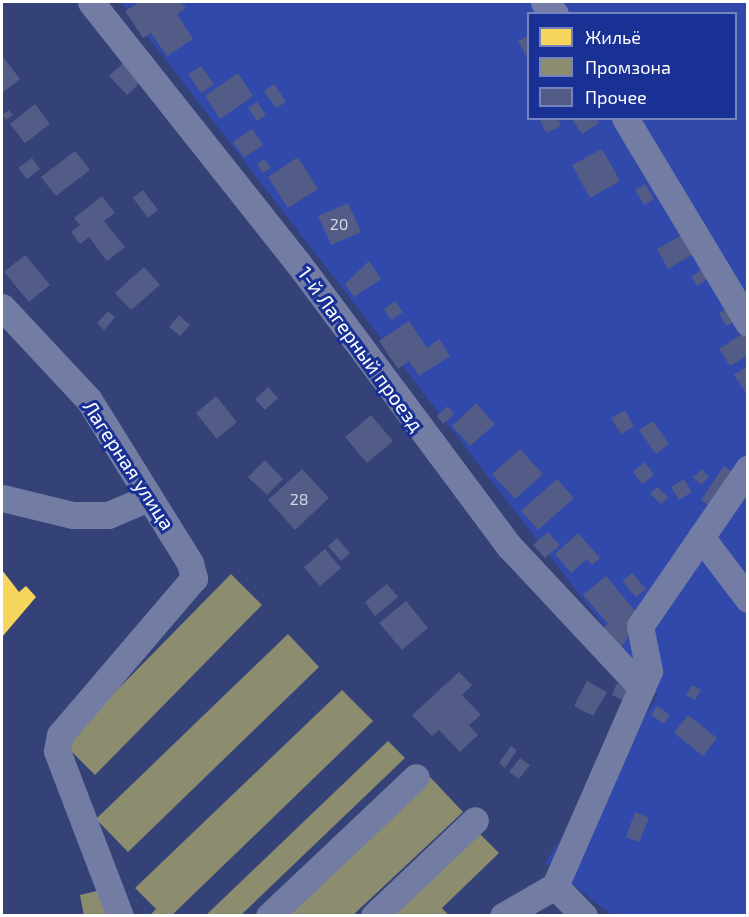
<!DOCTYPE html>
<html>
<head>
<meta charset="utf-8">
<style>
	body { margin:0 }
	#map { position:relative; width:749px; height:917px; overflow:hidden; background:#354278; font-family:"Exo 2",sans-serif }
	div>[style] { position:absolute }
	.green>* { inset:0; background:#3149ab }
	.homes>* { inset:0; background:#f6d55c }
	.industry>* { inset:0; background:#8c8c6e }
	.building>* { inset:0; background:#525c87 }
	.minor>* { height:27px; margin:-13.5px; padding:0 13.5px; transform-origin:13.5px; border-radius:13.5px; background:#737da3 }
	span { translate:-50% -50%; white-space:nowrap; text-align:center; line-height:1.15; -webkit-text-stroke:6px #193094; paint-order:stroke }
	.number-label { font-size:16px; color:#d4d6e1 }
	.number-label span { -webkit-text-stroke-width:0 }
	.street-label { font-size:20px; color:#fff }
	.frame { position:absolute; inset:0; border:3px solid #fff; pointer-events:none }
	.legend { position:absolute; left:527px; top:12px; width:210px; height:108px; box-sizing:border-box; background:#193094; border:2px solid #7583bf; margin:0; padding:8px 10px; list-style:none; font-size:18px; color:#fff }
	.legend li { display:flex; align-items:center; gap:12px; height:30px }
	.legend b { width:30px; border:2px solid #7583bf }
</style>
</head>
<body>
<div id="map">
	<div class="green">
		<div style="clip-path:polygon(evenodd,121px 2px,747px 2px,747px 915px,612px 915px,545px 863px,658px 696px,121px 2px,528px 14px,736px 14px,736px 118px,528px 118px,528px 14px)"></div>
	</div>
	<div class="homes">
		<div style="clip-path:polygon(2px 570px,19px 592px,26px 586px,36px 597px,2px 637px)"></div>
	</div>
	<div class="industry">
		<div style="clip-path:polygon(231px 574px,262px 605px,95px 775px,64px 744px)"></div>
		<div style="clip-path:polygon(288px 634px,319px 667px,128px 852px,96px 819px)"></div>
		<div style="clip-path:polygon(342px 690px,373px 721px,171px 916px,149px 916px,156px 909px,135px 888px)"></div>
		<div style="clip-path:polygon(388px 741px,405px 758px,240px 916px,205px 916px)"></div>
		<div style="clip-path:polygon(430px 777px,463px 812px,352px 916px,281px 916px)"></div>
		<div style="clip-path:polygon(475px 829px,499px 853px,442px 908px,449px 916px,387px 916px)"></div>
		<div style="clip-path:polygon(105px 889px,111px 916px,84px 916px,80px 895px)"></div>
	</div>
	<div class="building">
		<div style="clip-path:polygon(140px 2px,181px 2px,186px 8px,177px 14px,193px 39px,167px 56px,151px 33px,143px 38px,125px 11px)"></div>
		<div style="clip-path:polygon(528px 36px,528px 55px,526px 56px,518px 41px)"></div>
		<div style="clip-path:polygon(4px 58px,20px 79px,2px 93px,2px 59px)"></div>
		<div style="clip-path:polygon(126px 61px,143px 80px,127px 95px,109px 76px)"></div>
		<div style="clip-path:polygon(201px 66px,214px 84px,201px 93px,188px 74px)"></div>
		<div style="clip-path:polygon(238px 73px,253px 96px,220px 119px,205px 96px)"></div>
		<div style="clip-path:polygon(274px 84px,286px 102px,276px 108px,264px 91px)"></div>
		<div style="clip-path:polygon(257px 102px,266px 115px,257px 121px,248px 108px)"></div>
		<div style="clip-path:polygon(35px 104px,50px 124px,25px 143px,10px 124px)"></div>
		<div style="clip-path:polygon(9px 110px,13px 115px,6px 120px,2px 115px)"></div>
		<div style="clip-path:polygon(557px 118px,561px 126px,546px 133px,540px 120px)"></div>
		<div style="clip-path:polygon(571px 118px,596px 118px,599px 123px,582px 134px)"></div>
		<div style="clip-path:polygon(252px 129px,263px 145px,244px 158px,233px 142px)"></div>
		<div style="clip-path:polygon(602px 149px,620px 181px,590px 198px,572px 165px)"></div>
		<div style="clip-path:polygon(75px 151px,90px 170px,56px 196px,41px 177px)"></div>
		<div style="clip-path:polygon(298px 157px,318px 189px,288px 208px,268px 177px)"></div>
		<div style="clip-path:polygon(32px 158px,40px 169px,27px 179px,18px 168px)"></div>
		<div style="clip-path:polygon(265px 159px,271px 168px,263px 173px,257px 164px)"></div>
		<div style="clip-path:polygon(645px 184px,654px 199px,644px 205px,635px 190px)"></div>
		<div style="clip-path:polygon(143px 190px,158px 210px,148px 218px,133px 198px)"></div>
		<div style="clip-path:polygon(102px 196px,115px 213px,104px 221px,125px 247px,107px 261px,89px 237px,80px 244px,71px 232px,80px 225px,74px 218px)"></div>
		<div style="clip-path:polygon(348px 203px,361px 232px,331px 245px,318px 216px)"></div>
		<div style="clip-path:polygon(682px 235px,693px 254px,668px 269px,657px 249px)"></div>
		<div style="clip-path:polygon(25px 255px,50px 285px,29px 302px,4px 272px)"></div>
		<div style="clip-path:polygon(369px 261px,381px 279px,354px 297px,345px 284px)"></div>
		<div style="clip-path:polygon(144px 267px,160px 285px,131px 310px,115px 293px)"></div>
		<div style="clip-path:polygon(701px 270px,707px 279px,697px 286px,691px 277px)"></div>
		<div style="clip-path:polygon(395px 301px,403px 312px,391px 320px,384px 309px)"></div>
		<div style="clip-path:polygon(729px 308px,736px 321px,726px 326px,719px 313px)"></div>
		<div style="clip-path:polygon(108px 311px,115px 317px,104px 330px,97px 323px)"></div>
		<div style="clip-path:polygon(179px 315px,190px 325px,180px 336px,169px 327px)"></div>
		<div style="clip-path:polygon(409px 321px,427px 348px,439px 339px,450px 356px,419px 376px,409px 361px,398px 369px,379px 341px)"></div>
		<div style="clip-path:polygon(745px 332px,748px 355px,730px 366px,719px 349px)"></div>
		<div style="clip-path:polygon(748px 366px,748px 392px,746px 393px,734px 375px)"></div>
		<div style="clip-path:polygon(268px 387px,278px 398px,265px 410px,255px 399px)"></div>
		<div style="clip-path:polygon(216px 396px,237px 422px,217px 439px,196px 413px)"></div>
		<div style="clip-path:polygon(476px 403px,495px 424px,470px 446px,452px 426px)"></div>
		<div style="clip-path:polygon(448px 406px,454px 414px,443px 424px,437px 416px)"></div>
		<div style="clip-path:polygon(625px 410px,634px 426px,621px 434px,611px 418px)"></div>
		<div style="clip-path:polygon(371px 415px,393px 441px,367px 463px,345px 437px)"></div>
		<div style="clip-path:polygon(653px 421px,669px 444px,656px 454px,639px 430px)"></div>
		<div style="clip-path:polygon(520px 449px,543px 474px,515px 499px,492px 474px)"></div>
		<div style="clip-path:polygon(265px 460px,283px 479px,267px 495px,248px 477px)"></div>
		<div style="clip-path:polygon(645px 462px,654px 475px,642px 484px,633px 472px)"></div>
		<div style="clip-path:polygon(724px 466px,739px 477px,716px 510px,701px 500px)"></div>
		<div style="clip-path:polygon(302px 469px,329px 498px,295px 530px,268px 500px)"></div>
		<div style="clip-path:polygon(702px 469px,709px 477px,701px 485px,693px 477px)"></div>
		<div style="clip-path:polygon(557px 479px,574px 498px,538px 530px,521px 511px)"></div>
		<div style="clip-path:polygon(684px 479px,692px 492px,679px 500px,671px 487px)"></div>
		<div style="clip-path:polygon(657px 487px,668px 497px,661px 504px,650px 494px)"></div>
		<div style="clip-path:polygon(548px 532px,560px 545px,545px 558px,533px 545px)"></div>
		<div style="clip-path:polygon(578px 533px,600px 558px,592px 565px,587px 559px,571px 573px,555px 554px)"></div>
		<div style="clip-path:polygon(337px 538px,350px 553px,341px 561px,328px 546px)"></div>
		<div style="clip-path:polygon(325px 549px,341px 568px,320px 586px,304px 567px)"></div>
		<div style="clip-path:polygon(632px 573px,646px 589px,636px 597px,622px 581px)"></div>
		<div style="clip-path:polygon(606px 576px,641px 618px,619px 651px,601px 630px,608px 624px,583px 595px)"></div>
		<div style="clip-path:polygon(387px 584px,398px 597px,375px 616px,365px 602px)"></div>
		<div style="clip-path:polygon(406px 601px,428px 628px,402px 650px,379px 623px)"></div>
		<div style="clip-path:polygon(459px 672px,472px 685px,462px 695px,481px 715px,469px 725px,478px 735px,460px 752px,439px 730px,432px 736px,412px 715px)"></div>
		<div style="clip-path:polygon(587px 681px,607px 692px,593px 716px,574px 706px)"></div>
		<div style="clip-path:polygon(617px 683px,628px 688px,623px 700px,612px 695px)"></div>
		<div style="clip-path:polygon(692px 685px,701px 690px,695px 700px,686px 695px)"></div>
		<div style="clip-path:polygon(657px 706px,670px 715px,664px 724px,651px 715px)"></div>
		<div style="clip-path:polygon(688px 715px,717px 738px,703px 756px,674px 733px)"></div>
		<div style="clip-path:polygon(511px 746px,517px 750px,505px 768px,499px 763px)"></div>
		<div style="clip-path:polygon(520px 758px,530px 765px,519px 779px,509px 772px)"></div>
		<div style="clip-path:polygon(635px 812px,649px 818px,639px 842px,626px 837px)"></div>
	</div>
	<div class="minor">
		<div style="left:91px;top:2px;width:333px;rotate:51.6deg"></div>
		<div style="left:298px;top:263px;width:354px;rotate:53.3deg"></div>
		<div style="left:510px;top:547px;width:193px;rotate:46.9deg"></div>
		<div style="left:544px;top:2px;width:16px;rotate:47deg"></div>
		<div style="left:625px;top:118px;width:239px;rotate:59deg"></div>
		<div style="left:2px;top:307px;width:127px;rotate:46.9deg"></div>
		<div style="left:89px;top:400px;width:192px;rotate:58.2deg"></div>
		<div style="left:190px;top:563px;width:16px;rotate:75deg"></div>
		<div style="left:194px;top:578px;width:206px;rotate:130.5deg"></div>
		<div style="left:60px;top:735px;width:16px;rotate:101deg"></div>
		<div style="left:57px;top:751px;width:177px;rotate:69.1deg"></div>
		<div style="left:2px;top:498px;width:73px;rotate:13.5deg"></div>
		<div style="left:73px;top:515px;width:35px"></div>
		<div style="left:108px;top:515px;width:41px;rotate:-22.8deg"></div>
		<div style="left:701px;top:537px;width:78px;rotate:52.8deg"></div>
		<div style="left:269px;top:916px;width:202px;rotate:-43.4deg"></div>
		<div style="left:374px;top:916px;width:139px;rotate:-43.5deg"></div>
		<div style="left:503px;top:916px;width:60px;rotate:-30deg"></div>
		<div style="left:584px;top:916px;width:42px;rotate:-134deg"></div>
		<div style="left:555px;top:886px;width:235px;rotate:-66.4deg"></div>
		<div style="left:649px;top:671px;width:46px;rotate:-101.3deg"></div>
		<div style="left:640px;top:626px;width:191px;rotate:-55.5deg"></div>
	</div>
	<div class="number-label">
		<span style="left:339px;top:224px">20</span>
		<span style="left:299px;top:499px">28</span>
	</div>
	<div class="street-label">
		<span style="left:361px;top:349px;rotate:54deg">1-й Лагерный проезд</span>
		<span style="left:129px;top:465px;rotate:57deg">Лагерная улица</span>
	</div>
	<div class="frame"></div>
	<ul class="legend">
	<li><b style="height:16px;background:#f6d55c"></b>Жильё</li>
	<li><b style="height:16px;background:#8c8c6e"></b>Промзона</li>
	<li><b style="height:16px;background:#525c87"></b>Прочее</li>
	</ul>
</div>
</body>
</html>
